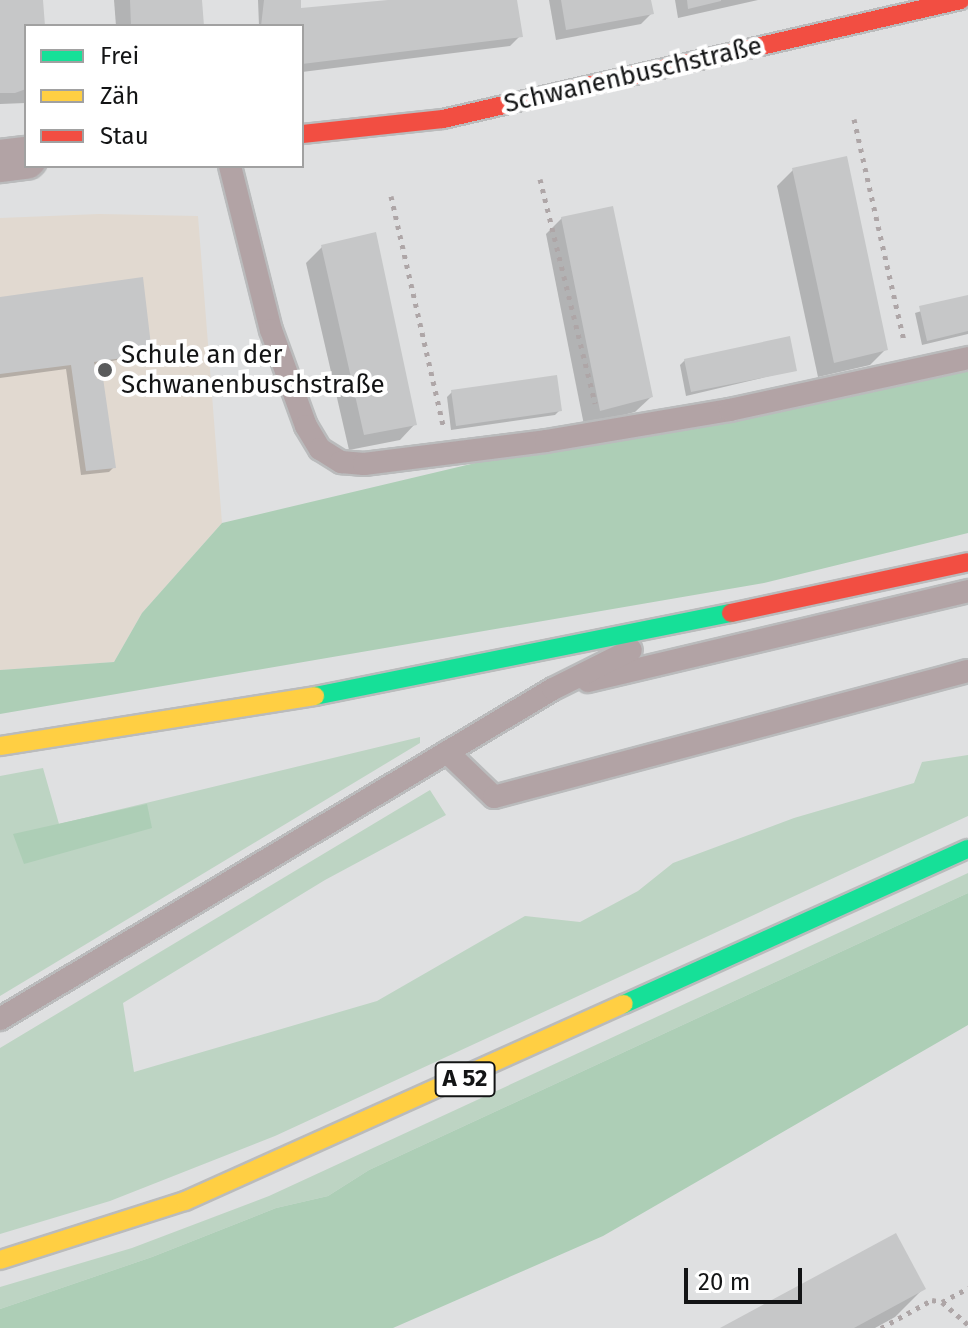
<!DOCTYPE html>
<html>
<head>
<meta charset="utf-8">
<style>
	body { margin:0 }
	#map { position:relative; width:968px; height:1328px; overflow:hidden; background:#dfe0e1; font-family:"Fira Sans",sans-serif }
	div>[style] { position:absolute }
	.education>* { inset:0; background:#e1d9d0 }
	.green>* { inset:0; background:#bdd4c3 }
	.forest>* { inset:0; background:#adceb6 }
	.shadow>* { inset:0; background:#0003 }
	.building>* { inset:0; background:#c6c7c8 }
	.path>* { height:5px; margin-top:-2.5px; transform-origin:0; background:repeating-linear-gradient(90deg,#aea6a7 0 4px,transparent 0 10px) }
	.roads { filter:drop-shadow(2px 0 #babbbc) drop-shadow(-2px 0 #babbbc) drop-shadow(0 2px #babbbc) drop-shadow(0 -2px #babbbc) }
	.lane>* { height:22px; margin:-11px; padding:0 11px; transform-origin:11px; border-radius:11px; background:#b2a3a5 }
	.street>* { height:42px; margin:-21px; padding:0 21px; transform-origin:21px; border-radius:21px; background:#b2a3a5 }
	.fast>* { height:18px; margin:-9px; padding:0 9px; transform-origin:9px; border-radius:9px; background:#16e098 }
	.slow>* { height:18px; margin:-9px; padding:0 9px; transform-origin:9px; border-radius:9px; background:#ffcf43 }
	.jam>* { height:18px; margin:-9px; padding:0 9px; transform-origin:9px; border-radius:9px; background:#f24e42 }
	.dots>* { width:22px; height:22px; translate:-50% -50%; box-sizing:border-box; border:4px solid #fff; border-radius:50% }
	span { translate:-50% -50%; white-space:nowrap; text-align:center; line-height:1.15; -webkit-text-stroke:8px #fff; paint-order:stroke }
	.shield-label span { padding:2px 6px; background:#fff; border:2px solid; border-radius:6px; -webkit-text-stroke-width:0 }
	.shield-label { font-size:24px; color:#131415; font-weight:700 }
	.street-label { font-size:26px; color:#131415 }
	.poi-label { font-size:26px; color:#131415 }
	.left { translate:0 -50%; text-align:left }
	.legend { position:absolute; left:24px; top:24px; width:280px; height:144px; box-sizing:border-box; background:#fff; border:2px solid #a1a1a1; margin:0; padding:10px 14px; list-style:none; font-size:24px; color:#131415 }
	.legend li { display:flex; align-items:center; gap:16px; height:40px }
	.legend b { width:40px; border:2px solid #a1a1a1 }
	.scale { position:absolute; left:684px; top:1268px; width:118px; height:36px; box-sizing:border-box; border:4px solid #131415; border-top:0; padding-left:10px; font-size:24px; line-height:28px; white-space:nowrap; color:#131415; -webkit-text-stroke:6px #fff; paint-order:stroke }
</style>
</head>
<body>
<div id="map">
	<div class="education">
		<div style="clip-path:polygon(99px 214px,198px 216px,222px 523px,142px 613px,114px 662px,0 670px,0 218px)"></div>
	</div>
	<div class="green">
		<div style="clip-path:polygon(420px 737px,420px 743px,0 996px,0 776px,43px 768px,59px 824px)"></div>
		<div style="clip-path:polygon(968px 755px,968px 816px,275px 1136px,110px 1201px,0 1234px,0 1048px,430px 790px,446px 815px,325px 880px,123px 1003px,134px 1072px,377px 1001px,525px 916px,580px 922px,638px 891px,673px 863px,794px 818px,914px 783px,922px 762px)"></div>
		<div style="clip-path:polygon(968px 873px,968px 893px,369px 1170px,328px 1196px,276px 1208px,152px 1257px,0 1309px,0 1287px,132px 1248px,269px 1196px)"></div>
	</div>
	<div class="forest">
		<div style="clip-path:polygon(968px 359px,968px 533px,764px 583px,0 714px,0 670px,114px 662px,142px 613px,222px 523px,581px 438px)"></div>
		<div style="clip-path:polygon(147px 804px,152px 828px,24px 864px,13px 834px)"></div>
		<div style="clip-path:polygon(968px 893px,968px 1025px,603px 1236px,393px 1328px,0 1328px,0 1309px,152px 1257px,276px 1208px,328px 1196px,369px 1170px)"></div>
	</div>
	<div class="shadow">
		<div style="clip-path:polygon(0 0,41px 0,43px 26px,26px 26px,26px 103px,0 104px)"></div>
		<div style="clip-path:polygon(114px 0,200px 0,202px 26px,116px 26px)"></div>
		<div style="clip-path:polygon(258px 0,299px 0,299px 11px,395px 0,515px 0,520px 36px,510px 46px,302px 72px,302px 26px,259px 26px)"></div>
		<div style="clip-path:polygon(549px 0,649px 0,651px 14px,641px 24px,556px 40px)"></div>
		<div style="clip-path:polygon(675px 0,758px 0,678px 18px)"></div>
		<div style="clip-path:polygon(793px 170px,886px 349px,870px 365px,818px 377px,777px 186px)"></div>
		<div style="clip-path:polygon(562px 218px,651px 397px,635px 412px,584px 425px,546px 234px)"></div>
		<div style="clip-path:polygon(322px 247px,415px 424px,400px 440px,349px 450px,306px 263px)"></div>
		<div style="clip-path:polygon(968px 297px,968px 334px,922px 345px,915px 313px)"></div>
		<div style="clip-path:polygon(0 299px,150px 353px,93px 365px,114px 467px,109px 472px,81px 475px,66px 369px,0 378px)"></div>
		<div style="clip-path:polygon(685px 360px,795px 370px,686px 396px,680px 365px)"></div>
		<div style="clip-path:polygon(452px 392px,560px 410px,555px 415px,451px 430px,447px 397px)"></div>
		<div style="clip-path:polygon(924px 1288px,895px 1317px,875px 1328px,724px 1328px)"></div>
	</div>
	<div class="building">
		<div style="clip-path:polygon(0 0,43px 0,45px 26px,26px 26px,26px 89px,15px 93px,0 93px)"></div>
		<div style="clip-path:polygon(130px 0,202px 0,204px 26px,131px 26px)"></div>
		<div style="clip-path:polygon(264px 0,301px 0,301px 8px,388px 0,517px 0,523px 37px,302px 64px,302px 26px,261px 26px)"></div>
		<div style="clip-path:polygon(561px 0,651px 0,654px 14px,566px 30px)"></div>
		<div style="clip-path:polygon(687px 0,721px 0,721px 1px,688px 9px)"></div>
		<div style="clip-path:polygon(847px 156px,888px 350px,834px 363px,792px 168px)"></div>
		<div style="clip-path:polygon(613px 206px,653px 397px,600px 411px,561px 217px)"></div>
		<div style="clip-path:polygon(376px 232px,417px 425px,364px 435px,321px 245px)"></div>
		<div style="clip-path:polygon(143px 277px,152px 354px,94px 362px,97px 379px,103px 378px,116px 468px,86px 471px,71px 365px,0 374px,0 297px)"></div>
		<div style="clip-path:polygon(968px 295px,968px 331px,927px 341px,919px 306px)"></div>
		<div style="clip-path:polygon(790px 336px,797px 371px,691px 392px,684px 359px)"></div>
		<div style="clip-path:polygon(557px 375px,562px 411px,456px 426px,451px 390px)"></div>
		<div style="clip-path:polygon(896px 1233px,926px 1289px,854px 1328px,720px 1328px)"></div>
	</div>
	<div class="path">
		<div style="left:854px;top:119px;width:228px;rotate:77.3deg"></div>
		<div style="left:540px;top:179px;width:231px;rotate:76.2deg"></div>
		<div style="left:391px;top:196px;width:235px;rotate:77.2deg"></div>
		<div style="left:942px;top:1302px;width:30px;rotate:-28deg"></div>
		<div style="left:881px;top:1328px;width:58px;rotate:-28.8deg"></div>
		<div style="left:932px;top:1300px;width:10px;rotate:11deg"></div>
		<div style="left:942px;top:1302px;width:35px;rotate:41deg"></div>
	</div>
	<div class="roads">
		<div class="lane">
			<div style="left:230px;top:166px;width:169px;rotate:76deg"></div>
			<div style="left:271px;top:330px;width:102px;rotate:70deg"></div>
			<div style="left:306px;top:426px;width:27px;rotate:59deg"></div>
			<div style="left:320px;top:449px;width:25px;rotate:32deg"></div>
			<div style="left:341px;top:462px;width:23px;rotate:5deg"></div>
			<div style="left:364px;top:464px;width:183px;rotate:-7.2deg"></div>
			<div style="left:546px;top:441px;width:187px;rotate:-9.6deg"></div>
			<div style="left:730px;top:410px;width:244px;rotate:-12.3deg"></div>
			<div style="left:588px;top:681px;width:391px;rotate:-13.3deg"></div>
			<div style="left:447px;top:752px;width:65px;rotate:43.8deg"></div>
			<div style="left:494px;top:797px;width:490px;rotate:-14.9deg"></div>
			<div style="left:0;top:1019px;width:644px;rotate:-30.83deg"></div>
			<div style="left:553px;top:689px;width:87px;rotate:-26.6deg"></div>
		</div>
		<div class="street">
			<div style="left:0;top:161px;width:26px;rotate:-7deg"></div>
		</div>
		<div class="fast">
			<div style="left:315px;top:696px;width:424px;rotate:-11.3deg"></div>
			<div style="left:624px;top:1004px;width:377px;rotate:-24.3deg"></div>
		</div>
		<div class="slow">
			<div style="left:0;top:746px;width:319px;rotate:-9deg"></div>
			<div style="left:0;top:1260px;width:194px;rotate:-17.7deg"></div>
			<div style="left:185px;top:1201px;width:481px;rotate:-24.2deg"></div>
		</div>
		<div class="jam">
			<div style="left:302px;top:134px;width:142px;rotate:-6.1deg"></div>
			<div style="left:443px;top:119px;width:531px;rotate:-12.94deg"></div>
			<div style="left:731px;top:613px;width:242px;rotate:-12.1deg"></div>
		</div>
	</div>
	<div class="dots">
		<div style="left:105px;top:370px;background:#5a5b5c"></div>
	</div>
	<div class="shield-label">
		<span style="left:465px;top:1079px">A 52</span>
	</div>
	<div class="street-label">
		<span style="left:633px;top:75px;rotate:-13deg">Schwanenbuschstraße</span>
	</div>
	<div class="poi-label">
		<span class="left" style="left:121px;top:370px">Schule an der<br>Schwanenbuschstraße</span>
	</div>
	<ul class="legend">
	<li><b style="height:10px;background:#16e098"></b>Frei</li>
	<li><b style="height:10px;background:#ffcf43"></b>Zäh</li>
	<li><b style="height:10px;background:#f24e42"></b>Stau</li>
	</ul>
	<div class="scale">20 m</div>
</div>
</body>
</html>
